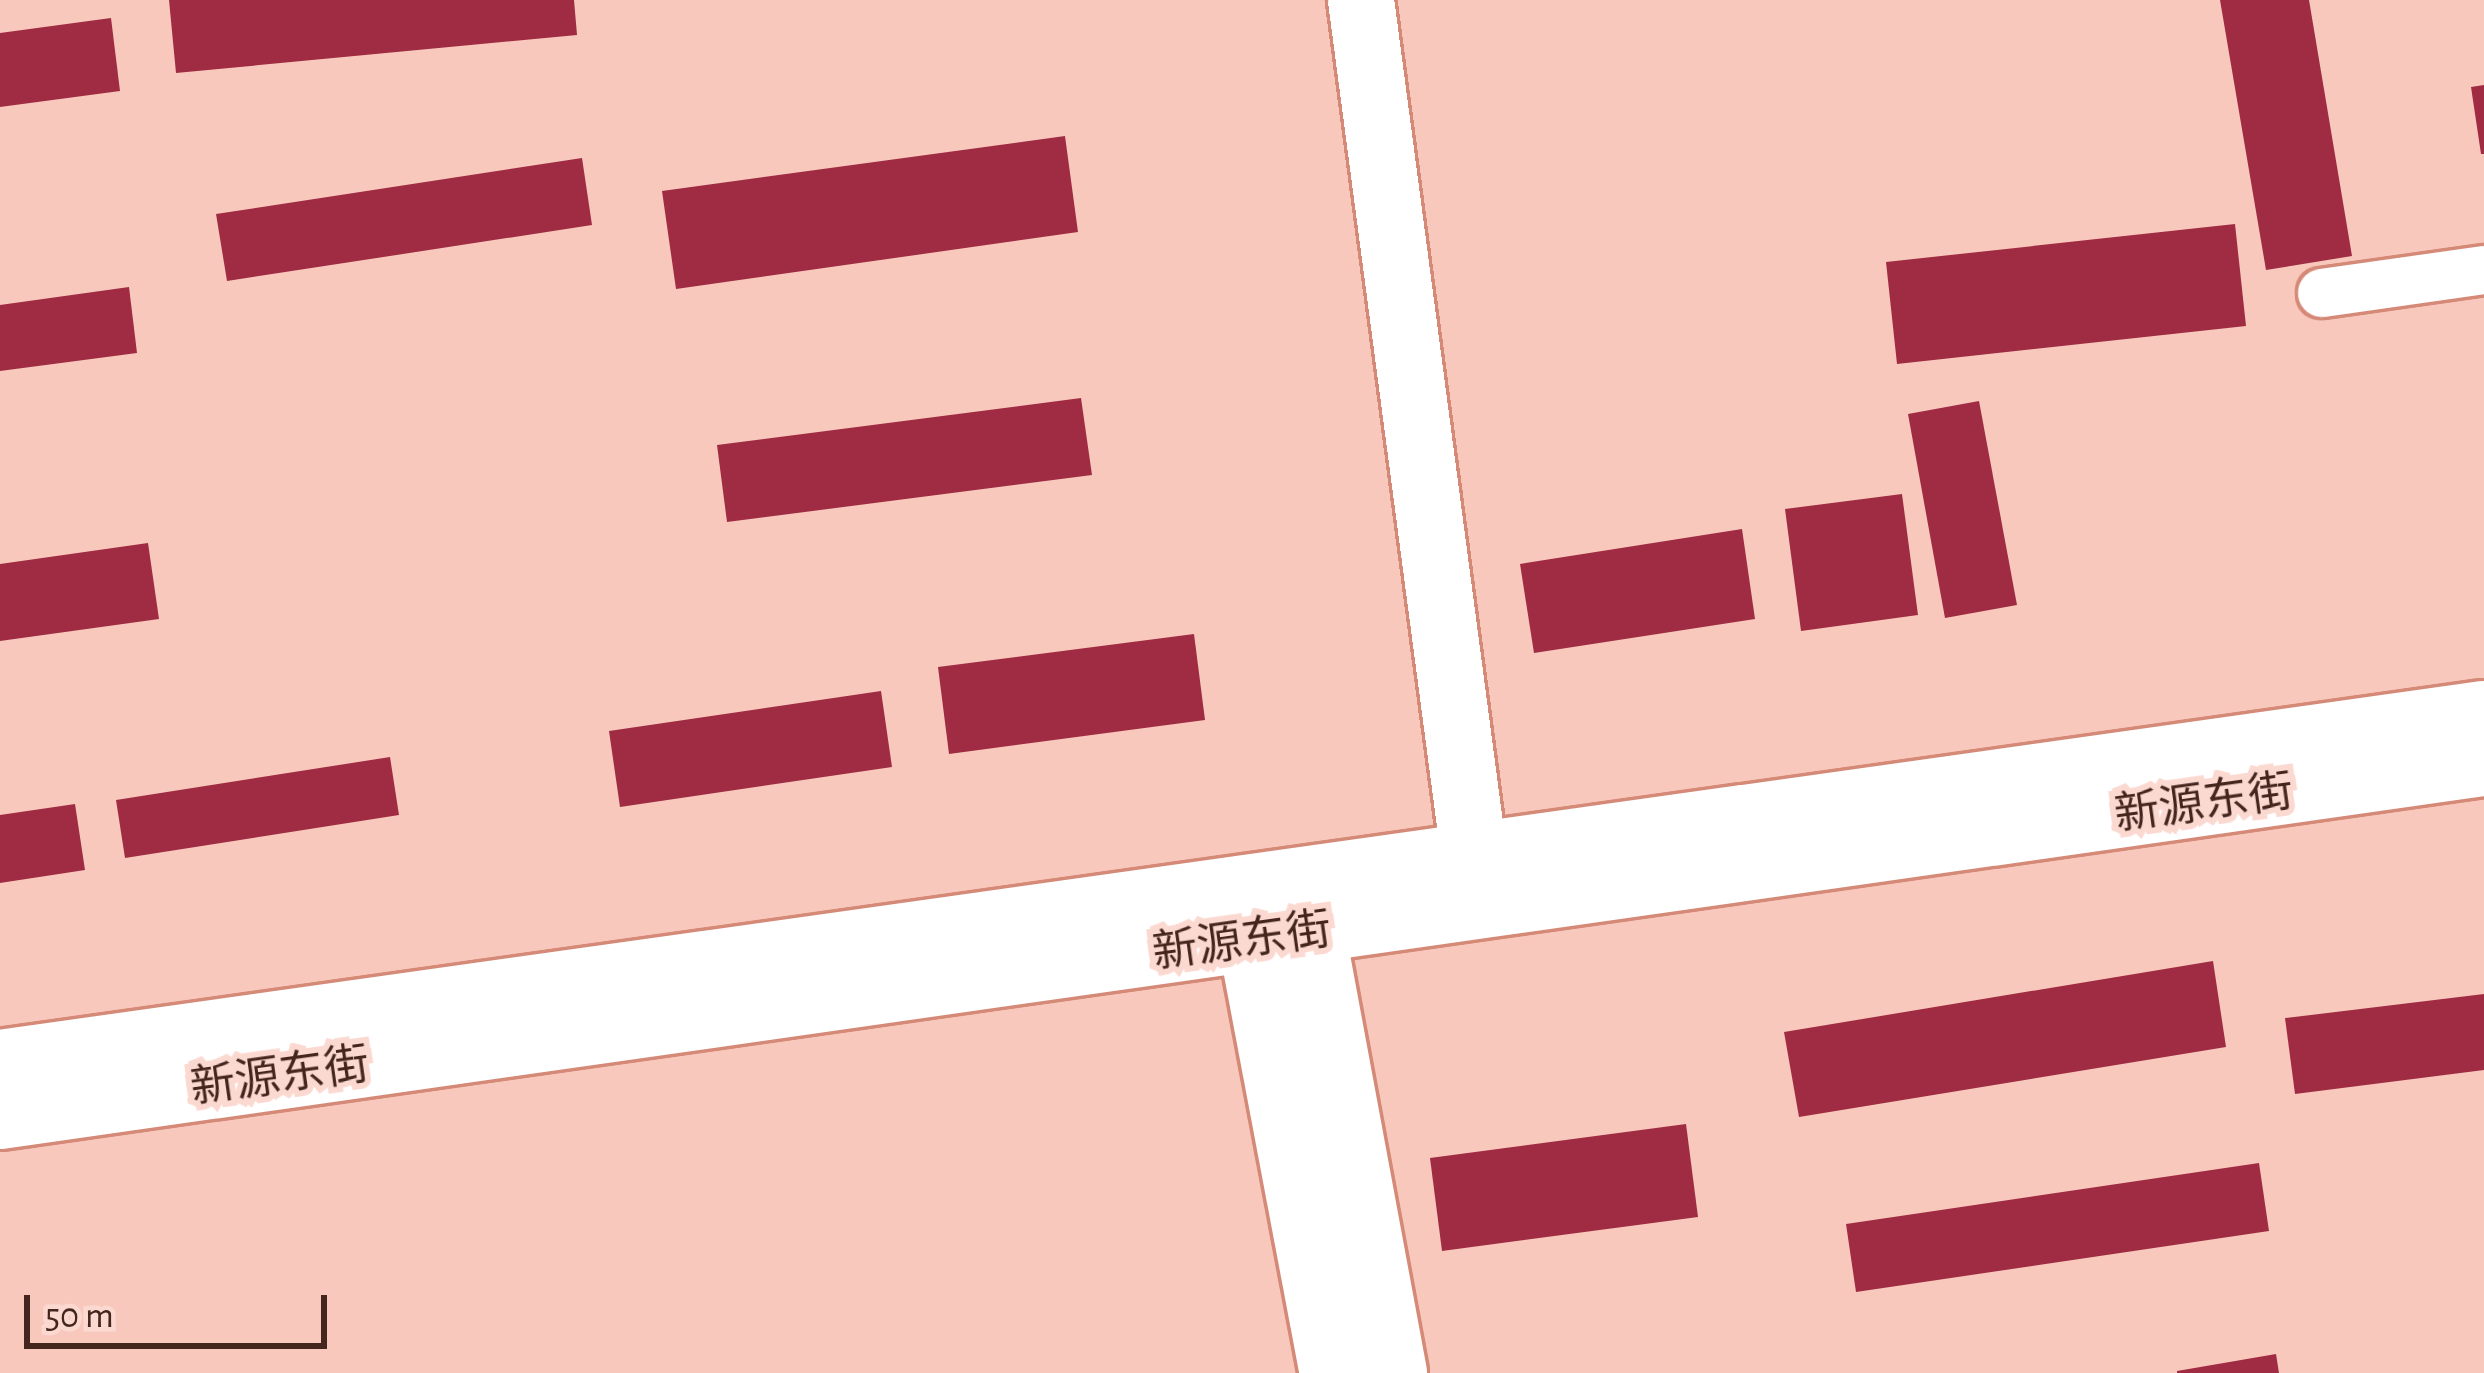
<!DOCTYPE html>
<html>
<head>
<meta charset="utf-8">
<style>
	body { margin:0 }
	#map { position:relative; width:2484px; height:1373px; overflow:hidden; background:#f9c8bc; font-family:"Alegreya Sans","Noto Sans SC",sans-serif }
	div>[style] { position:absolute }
	.building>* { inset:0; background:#9f2c42 }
	.roads { filter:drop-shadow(3px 0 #d58977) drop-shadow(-3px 0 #d58977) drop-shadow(0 3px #d58977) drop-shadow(0 -3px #d58977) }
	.street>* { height:48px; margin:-24px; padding:0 24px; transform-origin:24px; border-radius:24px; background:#fff }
	.secondary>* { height:66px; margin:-33px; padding:0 33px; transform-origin:33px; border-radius:33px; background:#fff }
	span { translate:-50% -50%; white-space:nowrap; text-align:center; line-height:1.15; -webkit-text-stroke:12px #fbd9d1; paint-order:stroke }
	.street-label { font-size:45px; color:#45261f }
	.scale { position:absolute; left:24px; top:1295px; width:303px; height:54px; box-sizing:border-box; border:6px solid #45261f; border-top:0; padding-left:15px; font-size:36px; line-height:42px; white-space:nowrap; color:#45261f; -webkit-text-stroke:9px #fbd9d1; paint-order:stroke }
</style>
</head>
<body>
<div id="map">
	<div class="building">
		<div style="clip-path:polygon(169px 0,574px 0,577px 35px,176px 73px)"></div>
		<div style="clip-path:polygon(2220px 0,2309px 0,2352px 256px,2266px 270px)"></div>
		<div style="clip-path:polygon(111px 18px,120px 91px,0 107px,0 33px)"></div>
		<div style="clip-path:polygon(2484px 85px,2484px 154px,2481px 154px,2471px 87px)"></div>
		<div style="clip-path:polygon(1065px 136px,1078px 232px,676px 289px,662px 191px)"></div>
		<div style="clip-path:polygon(582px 158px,592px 225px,227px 281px,216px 214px)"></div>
		<div style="clip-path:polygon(2235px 224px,2246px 326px,1897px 364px,1886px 262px)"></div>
		<div style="clip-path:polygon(129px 287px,137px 353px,0 371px,0 305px)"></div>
		<div style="clip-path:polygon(1081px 398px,1092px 475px,727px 522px,717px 445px)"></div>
		<div style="clip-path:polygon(1979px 401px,2017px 605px,1945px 618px,1908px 414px)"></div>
		<div style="clip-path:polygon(1902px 494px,1918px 615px,1801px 631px,1785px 509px)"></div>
		<div style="clip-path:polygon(1742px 529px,1755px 619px,1534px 653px,1520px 564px)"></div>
		<div style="clip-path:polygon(148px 543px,159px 619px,0 641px,0 564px)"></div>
		<div style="clip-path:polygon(1194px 634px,1205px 720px,949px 754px,938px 667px)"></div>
		<div style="clip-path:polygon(881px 691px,892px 767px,620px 807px,609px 731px)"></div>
		<div style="clip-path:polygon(390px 757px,399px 815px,125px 858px,116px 800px)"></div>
		<div style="clip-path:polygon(75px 804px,85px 870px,0 883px,0 815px)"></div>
		<div style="clip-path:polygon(2213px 961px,2226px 1047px,1799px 1117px,1784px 1032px)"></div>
		<div style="clip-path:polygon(2484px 994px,2484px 1070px,2295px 1094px,2285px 1018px)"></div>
		<div style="clip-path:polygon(1686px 1124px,1698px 1217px,1442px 1251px,1430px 1158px)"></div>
		<div style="clip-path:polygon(2259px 1163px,2269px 1231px,1856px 1292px,1846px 1224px)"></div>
		<div style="clip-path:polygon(2276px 1354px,2279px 1373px,2177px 1373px,2177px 1371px)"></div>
	</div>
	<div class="roads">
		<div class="street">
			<div style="left:2322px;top:293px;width:164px;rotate:-8.1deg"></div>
		</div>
		<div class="secondary">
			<div style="left:1361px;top:0;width:908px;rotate:82.47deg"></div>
			<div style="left:1304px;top:887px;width:494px;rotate:79.5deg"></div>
			<div style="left:1243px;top:898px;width:483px;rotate:79.3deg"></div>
			<div style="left:0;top:1063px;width:2508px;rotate:-8deg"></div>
			<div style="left:0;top:1116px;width:2509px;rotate:-8.09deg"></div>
		</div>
	</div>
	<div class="street-label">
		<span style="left:2204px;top:804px;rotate:-8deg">新源东街</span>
		<span style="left:1242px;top:942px;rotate:-8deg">新源东街</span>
		<span style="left:280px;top:1077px;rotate:-8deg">新源东街</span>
	</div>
	<div class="scale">50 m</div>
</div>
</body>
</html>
